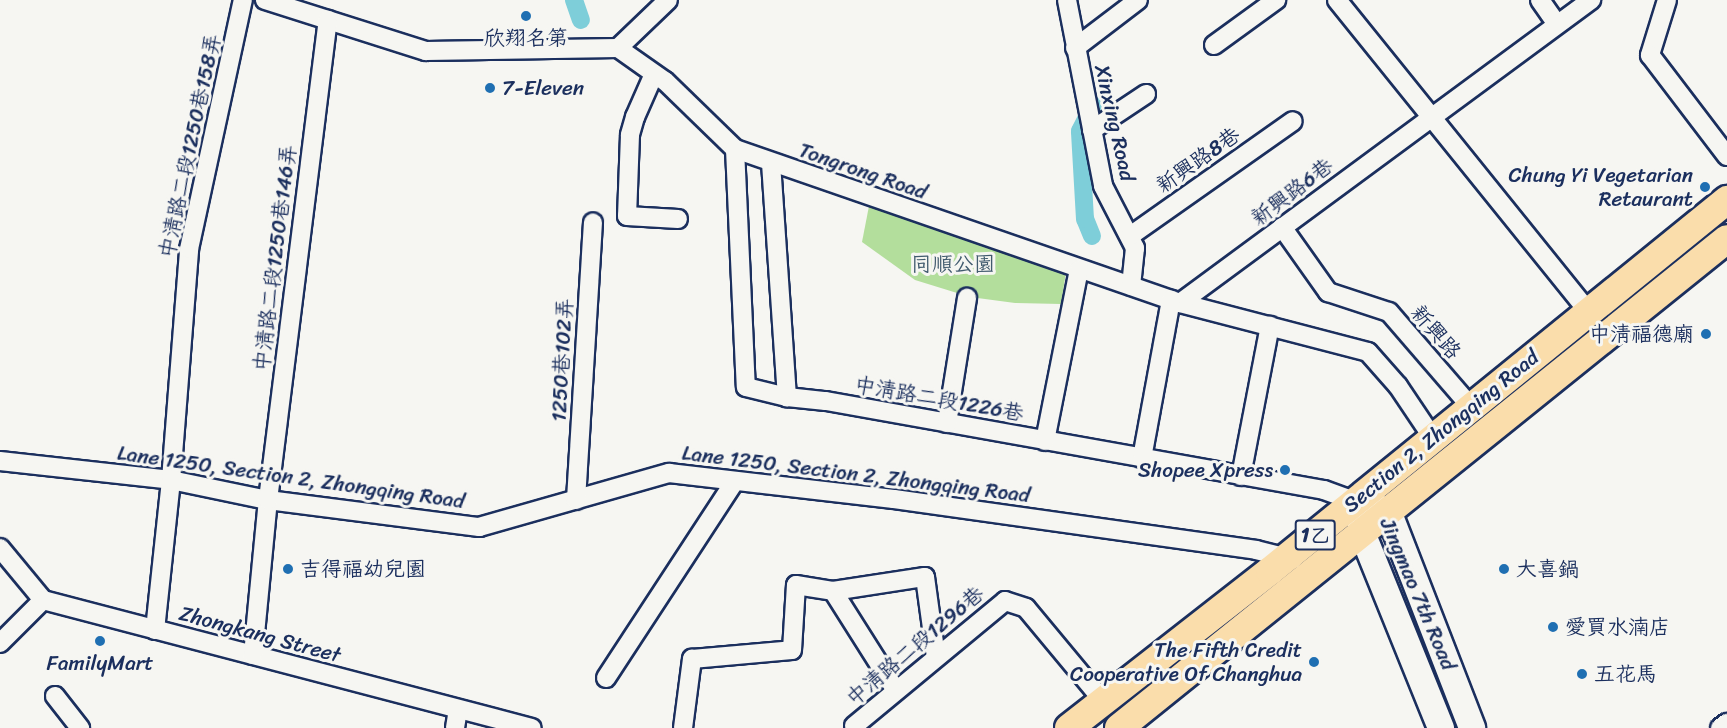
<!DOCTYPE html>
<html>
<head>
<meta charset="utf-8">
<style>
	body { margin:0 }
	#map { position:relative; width:1727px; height:728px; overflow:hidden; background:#f6f6f2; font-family:Sriracha,"LXGW WenKai TC",sans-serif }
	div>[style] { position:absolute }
	.green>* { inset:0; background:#b3de9c }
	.canal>* { height:18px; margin:-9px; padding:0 9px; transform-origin:9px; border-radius:9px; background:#7eced9 }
	.roads { filter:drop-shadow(2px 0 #1b2f5e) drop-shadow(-2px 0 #1b2f5e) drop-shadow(0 2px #1b2f5e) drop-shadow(0 -2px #1b2f5e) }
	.street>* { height:18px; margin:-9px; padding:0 9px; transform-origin:9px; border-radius:9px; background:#f6f6f2 }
	.secondary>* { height:26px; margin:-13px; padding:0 13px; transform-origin:13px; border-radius:13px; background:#f6f6f2 }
	.primary>* { height:28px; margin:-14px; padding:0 14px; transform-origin:14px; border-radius:14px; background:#faddab }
	.dots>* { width:16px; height:16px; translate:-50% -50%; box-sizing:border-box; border:3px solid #f6f6f2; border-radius:50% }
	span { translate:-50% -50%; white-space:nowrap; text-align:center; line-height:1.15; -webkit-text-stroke:6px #f6f6f2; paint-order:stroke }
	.shield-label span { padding:2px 4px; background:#f6f6f2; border:2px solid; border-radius:4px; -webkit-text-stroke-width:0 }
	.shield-label { font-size:20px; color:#1b2f5e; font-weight:700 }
	.poi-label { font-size:21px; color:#1b2f5e }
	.left { translate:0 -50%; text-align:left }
	.right { translate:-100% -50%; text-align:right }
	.street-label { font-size:21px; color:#1b2f5e }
	.park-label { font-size:21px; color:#415b6e }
</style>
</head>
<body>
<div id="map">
	<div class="green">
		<div style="clip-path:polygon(869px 206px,1066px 272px,1061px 304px,1015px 303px,970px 297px,915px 280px,862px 242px)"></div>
	</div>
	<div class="canal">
		<div style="left:574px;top:0;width:21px;rotate:71deg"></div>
		<div style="left:1092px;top:236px;width:18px;rotate:-112deg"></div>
		<div style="left:1085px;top:219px;width:88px;rotate:-93.3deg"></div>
		<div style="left:1080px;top:131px;width:29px;rotate:-63deg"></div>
	</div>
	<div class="roads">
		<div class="street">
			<div style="left:265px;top:0;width:169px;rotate:17.6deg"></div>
			<div style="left:426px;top:51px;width:192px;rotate:-0.9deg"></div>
			<div style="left:618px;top:48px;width:57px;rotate:35.1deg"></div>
			<div style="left:665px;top:81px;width:98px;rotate:44.2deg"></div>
			<div style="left:735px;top:149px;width:471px;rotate:19.1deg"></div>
			<div style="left:1180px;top:303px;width:194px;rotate:14.6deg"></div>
			<div style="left:1368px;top:352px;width:45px;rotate:48.6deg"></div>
			<div style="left:1398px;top:386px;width:63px;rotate:56.1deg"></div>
			<div style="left:1067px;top:0;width:189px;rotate:79deg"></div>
			<div style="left:1103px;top:186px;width:70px;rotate:62.7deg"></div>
			<div style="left:1135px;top:248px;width:38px;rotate:96deg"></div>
			<div style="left:1337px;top:0;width:400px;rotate:51.1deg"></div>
			<div style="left:1540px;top:0;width:29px;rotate:55deg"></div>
			<div style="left:1667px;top:0;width:58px;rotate:107.2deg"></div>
			<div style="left:1650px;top:55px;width:127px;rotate:52.7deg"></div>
			<div style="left:1214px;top:45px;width:77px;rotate:-36deg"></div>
			<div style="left:618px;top:48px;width:69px;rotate:-43.8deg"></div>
			<div style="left:1075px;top:48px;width:79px;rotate:-37.3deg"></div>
			<div style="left:654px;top:74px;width:47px;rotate:113.8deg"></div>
			<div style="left:635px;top:117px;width:19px;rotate:106deg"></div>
			<div style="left:630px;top:135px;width:81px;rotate:92.1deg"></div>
			<div style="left:627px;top:216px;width:51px;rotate:3.4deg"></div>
			<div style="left:1092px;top:130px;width:65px;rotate:-33.7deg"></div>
			<div style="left:735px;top:149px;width:238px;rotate:87.4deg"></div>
			<div style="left:746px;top:387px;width:42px;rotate:13.7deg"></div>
			<div style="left:787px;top:397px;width:39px;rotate:6deg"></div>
			<div style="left:826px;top:401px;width:506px;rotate:10.13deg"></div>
			<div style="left:1324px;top:490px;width:35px;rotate:20deg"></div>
			<div style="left:771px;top:163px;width:235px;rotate:86.1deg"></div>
			<div style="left:1282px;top:227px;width:80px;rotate:54.7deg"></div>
			<div style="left:1328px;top:292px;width:64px;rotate:18.2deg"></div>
			<div style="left:1389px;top:312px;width:127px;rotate:49.2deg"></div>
			<div style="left:1130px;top:236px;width:199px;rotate:-35.2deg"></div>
			<div style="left:1180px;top:303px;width:511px;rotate:-36.4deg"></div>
			<div style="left:947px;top:423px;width:127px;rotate:-80.9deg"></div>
			<div style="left:1045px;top:441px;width:175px;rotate:-78.8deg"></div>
			<div style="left:1142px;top:458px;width:161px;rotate:-79.6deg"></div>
			<div style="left:0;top:461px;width:172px;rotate:6.3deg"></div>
			<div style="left:171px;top:480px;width:99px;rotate:11.7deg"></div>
			<div style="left:268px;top:500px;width:213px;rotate:7.3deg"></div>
			<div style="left:479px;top:527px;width:198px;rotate:-15.9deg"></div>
			<div style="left:669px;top:473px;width:226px;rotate:6.6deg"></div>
			<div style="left:894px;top:499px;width:366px;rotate:8deg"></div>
			<div style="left:1256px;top:550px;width:38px;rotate:14deg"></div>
			<div style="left:1241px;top:476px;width:153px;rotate:-79.1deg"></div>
			<div style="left:576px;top:500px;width:278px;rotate:-86.5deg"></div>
			<div style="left:0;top:548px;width:67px;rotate:50.4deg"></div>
			<div style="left:43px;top:600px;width:505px;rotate:14.67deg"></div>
			<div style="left:833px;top:591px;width:93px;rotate:-8.7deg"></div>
			<div style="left:925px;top:577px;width:81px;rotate:82.2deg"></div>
			<div style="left:155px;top:630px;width:151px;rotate:-83.9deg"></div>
			<div style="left:171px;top:480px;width:232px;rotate:-85.5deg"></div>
			<div style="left:189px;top:249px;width:255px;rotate:-77.8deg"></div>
			<div style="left:0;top:643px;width:61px;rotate:-45deg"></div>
			<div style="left:253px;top:655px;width:156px;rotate:-84.5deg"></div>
			<div style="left:268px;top:500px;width:484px;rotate:-82.9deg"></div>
			<div style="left:606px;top:678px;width:235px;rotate:-56.8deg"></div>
			<div style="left:55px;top:696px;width:41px;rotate:52deg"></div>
			<div style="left:854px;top:726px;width:196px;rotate:-39.6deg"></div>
			<div style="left:1005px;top:601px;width:22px;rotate:18deg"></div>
			<div style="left:1026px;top:608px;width:122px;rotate:50.3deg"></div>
			<div style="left:455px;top:728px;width:19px;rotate:-81deg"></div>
			<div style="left:683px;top:728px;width:70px;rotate:-82.6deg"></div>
			<div style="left:692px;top:659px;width:100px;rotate:-5.1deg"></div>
			<div style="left:792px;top:650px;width:65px;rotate:-86.5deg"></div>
			<div style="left:796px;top:585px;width:37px;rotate:9deg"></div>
			<div style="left:833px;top:591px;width:116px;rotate:57.7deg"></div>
			<div style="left:1720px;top:728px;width:9px;rotate:-36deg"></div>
		</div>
		<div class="secondary">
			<div style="left:1441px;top:728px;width:211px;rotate:-112deg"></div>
			<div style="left:1362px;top:532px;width:30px;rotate:-99deg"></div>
			<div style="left:1357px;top:502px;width:32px;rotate:16deg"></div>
			<div style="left:1388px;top:511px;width:233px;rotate:68.8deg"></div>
		</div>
		<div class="primary">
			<div style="left:1069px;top:728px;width:255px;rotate:-38deg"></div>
			<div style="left:1270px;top:571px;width:589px;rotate:-39.07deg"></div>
			<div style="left:1119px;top:728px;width:780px;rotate:-38.81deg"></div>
		</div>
	</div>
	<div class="dots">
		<div style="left:526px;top:16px;background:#1f6fb2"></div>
		<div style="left:490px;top:88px;background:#1f6fb2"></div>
		<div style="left:1705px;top:187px;background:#1f6fb2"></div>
		<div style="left:1706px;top:334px;background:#1f6fb2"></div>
		<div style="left:1285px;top:470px;background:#1f6fb2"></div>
		<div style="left:288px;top:569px;background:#1f6fb2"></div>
		<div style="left:1504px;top:569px;background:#1f6fb2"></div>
		<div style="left:1553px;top:627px;background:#1f6fb2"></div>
		<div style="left:100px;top:641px;background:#1f6fb2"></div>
		<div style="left:1314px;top:662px;background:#1f6fb2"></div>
		<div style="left:1582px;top:674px;background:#1f6fb2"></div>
	</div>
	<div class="shield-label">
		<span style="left:1315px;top:535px">1乙</span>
	</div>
	<div class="poi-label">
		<span style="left:526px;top:38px">欣翔名第</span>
		<span class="left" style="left:502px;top:88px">7-Eleven</span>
		<span class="right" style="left:1693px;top:187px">Chung Yi Vegetarian<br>Retaurant</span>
		<span class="right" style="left:1694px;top:334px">中清福德廟</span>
		<span class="right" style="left:1273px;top:470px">Shopee Xpress</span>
		<span class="left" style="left:300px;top:569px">吉得福幼兒園</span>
		<span class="left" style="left:1516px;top:569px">大喜鍋</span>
		<span class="left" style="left:1565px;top:627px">愛買水湳店</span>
		<span class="right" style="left:1302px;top:662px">The Fifth Credit<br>Cooperative Of Changhua</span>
		<span style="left:100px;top:663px">FamilyMart</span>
		<span class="left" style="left:1594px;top:674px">五花馬</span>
	</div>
	<div class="street-label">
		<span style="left:1115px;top:123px;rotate:77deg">Xinxing Road</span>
		<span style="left:190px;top:146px;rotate:-78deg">中清路二段1250巷158弄</span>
		<span style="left:1198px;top:160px;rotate:-35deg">新興路8巷</span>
		<span style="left:863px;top:171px;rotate:19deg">Tongrong Road</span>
		<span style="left:1292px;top:192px;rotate:-37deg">新興路6巷</span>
		<span style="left:275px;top:258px;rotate:-83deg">中清路二段1250巷146弄</span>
		<span style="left:1436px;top:332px;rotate:49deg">新興路</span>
		<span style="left:562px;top:360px;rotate:-87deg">1250巷102弄</span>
		<span style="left:939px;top:399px;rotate:10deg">中清路二段1226巷</span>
		<span style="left:1441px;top:431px;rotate:-39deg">Section 2, Zhongqing Road</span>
		<span style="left:856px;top:474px;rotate:7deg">Lane 1250, Section 2, Zhongqing Road</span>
		<span style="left:291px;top:477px;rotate:8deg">Lane 1250, Section 2, Zhongqing Road</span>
		<span style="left:1418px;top:594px;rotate:67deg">Jingmao 7th Road</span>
		<span style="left:260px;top:634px;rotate:15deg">Zhongkang Street</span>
		<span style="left:915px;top:646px;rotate:-40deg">中清路二段1296巷</span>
	</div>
	<div class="park-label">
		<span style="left:953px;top:264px">同順公園</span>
	</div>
</div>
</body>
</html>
